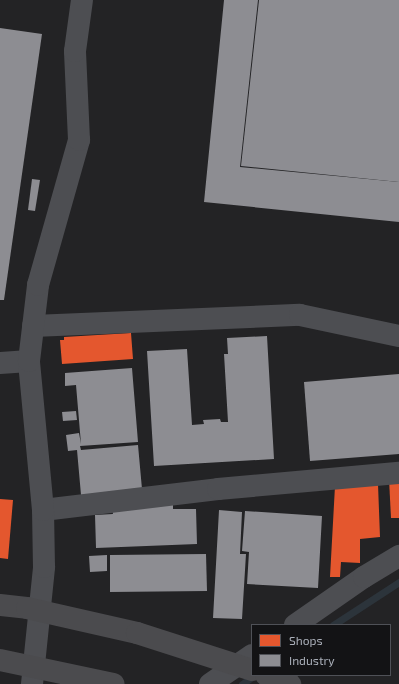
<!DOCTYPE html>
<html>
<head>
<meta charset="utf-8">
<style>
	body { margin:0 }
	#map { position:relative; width:399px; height:684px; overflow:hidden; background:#191919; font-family:"Exo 2",sans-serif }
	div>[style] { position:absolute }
	.built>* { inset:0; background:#232325 }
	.shops>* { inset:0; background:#e4572e }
	.industry>* { inset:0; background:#8d8d92 }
	.stream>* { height:7px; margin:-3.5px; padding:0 3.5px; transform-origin:3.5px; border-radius:3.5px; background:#2c343b }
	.minor>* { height:22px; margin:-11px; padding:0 11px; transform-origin:11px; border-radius:11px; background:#4d4e52 }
	.highway>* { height:22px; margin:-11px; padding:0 11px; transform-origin:11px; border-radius:11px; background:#4b4b4e }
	span { translate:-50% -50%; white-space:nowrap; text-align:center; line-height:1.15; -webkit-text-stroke:4px #131315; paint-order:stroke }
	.legend { position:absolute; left:251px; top:624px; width:140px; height:52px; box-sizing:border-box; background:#131315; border:1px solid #4f5157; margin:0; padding:5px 7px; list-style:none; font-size:12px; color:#aaafb9 }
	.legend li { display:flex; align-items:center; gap:8px; height:20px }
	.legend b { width:20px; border:1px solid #4f5157 }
</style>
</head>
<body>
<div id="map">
	<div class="built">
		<div style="clip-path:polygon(evenodd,0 0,399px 0,399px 684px,0 684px,0 0,252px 625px,390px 625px,390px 675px,252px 675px,252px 625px)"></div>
	</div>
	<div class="shops">
		<div style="clip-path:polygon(131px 333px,133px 359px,62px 364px,60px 340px,64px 340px,64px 337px)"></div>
		<div style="clip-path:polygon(389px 479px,399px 479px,399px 518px,391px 518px)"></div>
		<div style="clip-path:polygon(378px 484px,380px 537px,360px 539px,360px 563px,341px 562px,340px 577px,330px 577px,335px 486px)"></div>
		<div style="clip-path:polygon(0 499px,13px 500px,8px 559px,0 558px)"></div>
	</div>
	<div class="industry">
		<div style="clip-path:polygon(224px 0,258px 0,240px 167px,399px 182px,399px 222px,204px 202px)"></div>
		<div style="clip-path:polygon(259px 0,399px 0,399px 182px,241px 166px)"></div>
		<div style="clip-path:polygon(0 28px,42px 34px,4px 300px,0 300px)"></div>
		<div style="clip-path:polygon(32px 179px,40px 180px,35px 211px,28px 210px)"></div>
		<div style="clip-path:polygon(267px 336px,274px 459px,154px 466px,147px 351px,187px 349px,192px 425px,204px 424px,203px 420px,220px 419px,221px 422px,228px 422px,224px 354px,228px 354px,227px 338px)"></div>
		<div style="clip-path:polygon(132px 368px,138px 442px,80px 446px,81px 450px,138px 445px,142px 489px,81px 495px,77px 450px,68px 451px,66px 435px,79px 433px,81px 444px,76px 385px,65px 386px,65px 373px)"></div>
		<div style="clip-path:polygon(399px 374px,399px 454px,310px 461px,304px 382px)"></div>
		<div style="clip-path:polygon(76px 411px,77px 420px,63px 421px,62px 412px)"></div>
		<div style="clip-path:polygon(173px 504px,173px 509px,196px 509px,197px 544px,96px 548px,95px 515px,113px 514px,112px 509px)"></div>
		<div style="clip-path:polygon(219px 510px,242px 512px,240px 554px,246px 554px,242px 619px,213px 618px)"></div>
		<div style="clip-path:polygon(245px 511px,322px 516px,318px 588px,247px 584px,249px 552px,242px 551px)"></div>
		<div style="clip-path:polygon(206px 554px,207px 591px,110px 592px,110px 555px)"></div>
		<div style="clip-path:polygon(107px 555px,107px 571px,90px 572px,89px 556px)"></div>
	</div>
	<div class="stream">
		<div style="left:333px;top:625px;width:79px;rotate:-33.1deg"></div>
		<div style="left:242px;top:684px;width:16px;rotate:-35deg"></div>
	</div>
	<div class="minor">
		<div style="left:33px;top:326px;width:267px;rotate:-2.4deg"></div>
		<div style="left:300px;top:315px;width:101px;rotate:12deg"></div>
		<div style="left:0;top:363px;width:29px;rotate:-4deg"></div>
		<div style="left:43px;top:510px;width:176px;rotate:-6.8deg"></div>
		<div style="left:218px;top:489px;width:182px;rotate:-5.1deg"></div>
		<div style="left:295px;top:625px;width:84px;rotate:-34.8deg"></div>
		<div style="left:364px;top:577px;width:41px;rotate:-31deg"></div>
		<div style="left:32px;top:684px;width:118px;rotate:-84.1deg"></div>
		<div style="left:44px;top:567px;width:57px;rotate:-91deg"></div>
		<div style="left:43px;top:510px;width:150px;rotate:-95.4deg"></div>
		<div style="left:29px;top:361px;width:77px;rotate:-83.2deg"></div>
		<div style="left:38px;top:285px;width:151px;rotate:-74.2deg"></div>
		<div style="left:79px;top:140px;width:89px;rotate:-92.6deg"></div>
		<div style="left:75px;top:51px;width:51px;rotate:-82.2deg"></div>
		<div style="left:210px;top:684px;width:51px;rotate:-34.6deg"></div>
	</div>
	<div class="highway">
		<div style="left:0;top:605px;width:27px;rotate:6deg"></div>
		<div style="left:27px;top:608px;width:113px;rotate:12.8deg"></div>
		<div style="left:137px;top:633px;width:121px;rotate:17.8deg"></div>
		<div style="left:0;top:660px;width:116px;rotate:11.9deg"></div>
		<div style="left:266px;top:675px;width:26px;rotate:21deg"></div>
	</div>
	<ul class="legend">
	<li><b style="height:11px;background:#e4572e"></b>Shops</li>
	<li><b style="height:11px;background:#8d8d92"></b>Industry</li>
	</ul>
</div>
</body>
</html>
